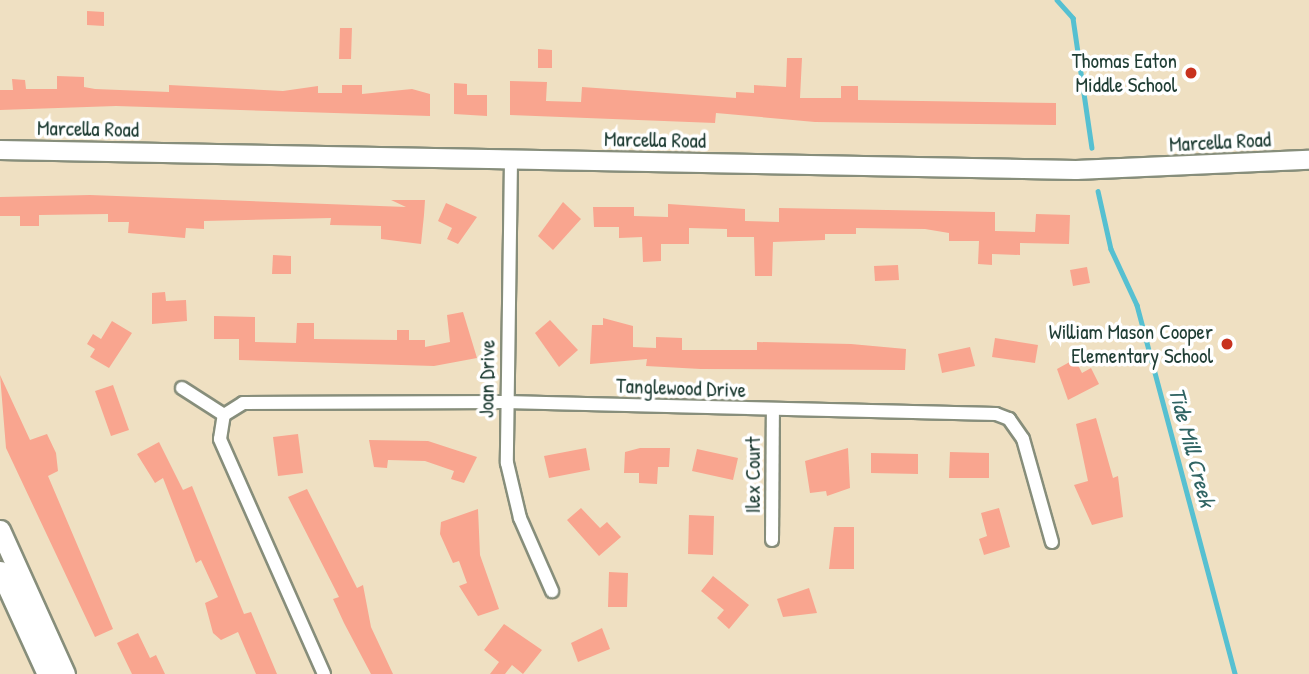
<!DOCTYPE html>
<html>
<head>
<meta charset="utf-8">
<style>
	body { margin:0 }
	#map { position:relative; width:1309px; height:674px; overflow:hidden; background:#efe0c2; font-family:"Patrick Hand",sans-serif }
	div>[style] { position:absolute }
	.stream>* { height:4.5px; margin:-2.25px; padding:0 2.25px; transform-origin:2.25px; border-radius:2.25px; background:#56c0d1 }
	.building>* { inset:0; background:#f9a58f }
	.roads { filter:drop-shadow(2px 0 #878e7b) drop-shadow(-2px 0 #878e7b) drop-shadow(0 2px #878e7b) drop-shadow(0 -2px #878e7b) }
	.street>* { height:12px; margin:-6px; padding:0 6px; transform-origin:6px; border-radius:6px; background:#fff }
	.secondary>* { height:18px; margin:-9px; padding:0 9px; transform-origin:9px; border-radius:9px; background:#fff }
	.primary>* { height:19px; margin:-9.5px; padding:0 9.5px; transform-origin:9.5px; border-radius:9.5px; background:#fff }
	.dots>* { width:19px; height:19px; translate:-50% -50%; box-sizing:border-box; border:4px solid #fff; border-radius:50% }
	span { translate:-50% -50%; white-space:nowrap; text-align:center; line-height:1.15; -webkit-text-stroke:7px #fff; paint-order:stroke }
	.poi-label { font-size:21px; color:#1f3d34 }
	.right { translate:-100% -50%; text-align:right }
	.street-label { font-size:21px; color:#1f3d34 }
	.water-label { font-size:23px; color:#306463; font-style:italic }
</style>
</head>
<body>
<div id="map">
	<div class="stream">
		<div style="left:1057px;top:0;width:24px;rotate:48deg"></div>
		<div style="left:1073px;top:18px;width:131px;rotate:81.7deg"></div>
		<div style="left:1098px;top:191px;width:59px;rotate:77.4deg"></div>
		<div style="left:1111px;top:249px;width:62px;rotate:65.1deg"></div>
		<div style="left:1137px;top:305px;width:382px;rotate:75.1deg"></div>
	</div>
	<div class="building">
		<div style="clip-path:polygon(87px 11px,104px 12px,104px 26px,87px 25px)"></div>
		<div style="clip-path:polygon(340px 28px,352px 28px,351px 59px,339px 59px)"></div>
		<div style="clip-path:polygon(538px 49px,552px 50px,552px 68px,538px 68px)"></div>
		<div style="clip-path:polygon(787px 58px,802px 58px,800px 98px,841px 98px,841px 86px,858px 86px,858px 100px,1056px 103px,1056px 125px,815px 122px,716px 113px,715px 123px,510px 115px,510px 81px,547px 82px,546px 101px,581px 102px,582px 87px,736px 98px,736px 92px,754px 93px,754px 85px,786px 87px)"></div>
		<div style="clip-path:polygon(57px 76px,84px 77px,84px 87px,95px 89px,169px 92px,169px 85px,283px 91px,318px 86px,318px 93px,342px 93px,342px 85px,362px 85px,362px 94px,412px 89px,430px 94px,430px 116px,116px 106px,0 110px,0 90px,13px 90px,12px 79px,25px 80px,26px 89px,57px 89px)"></div>
		<div style="clip-path:polygon(454px 83px,467px 84px,467px 95px,487px 95px,487px 116px,454px 114px)"></div>
		<div style="clip-path:polygon(90px 195px,406px 207px,391px 200px,425px 200px,424px 215px,421px 244px,381px 239px,381px 226px,330px 225px,331px 218px,204px 221px,204px 229px,186px 228px,185px 238px,128px 233px,129px 222px,108px 222px,108px 214px,39px 215px,39px 226px,20px 226px,20px 216px,0 216px,0 197px)"></div>
		<div style="clip-path:polygon(563px 202px,581px 219px,553px 250px,538px 236px)"></div>
		<div style="clip-path:polygon(446px 203px,477px 217px,458px 244px,447px 239px,452px 228px,438px 221px)"></div>
		<div style="clip-path:polygon(668px 204px,745px 209px,745px 221px,779px 222px,779px 208px,995px 212px,995px 231px,1035px 232px,1036px 214px,1070px 215px,1069px 244px,1020px 243px,1020px 255px,992px 254px,992px 265px,978px 264px,979px 241px,949px 241px,949px 233px,925px 229px,856px 228px,856px 234px,825px 234px,825px 240px,773px 242px,772px 276px,755px 276px,754px 237px,727px 237px,727px 229px,689px 228px,689px 244px,661px 244px,661px 261px,643px 262px,642px 237px,619px 238px,619px 227px,594px 227px,593px 207px,634px 207px,634px 216px,668px 217px)"></div>
		<div style="clip-path:polygon(273px 255px,291px 256px,291px 274px,272px 274px)"></div>
		<div style="clip-path:polygon(898px 265px,899px 280px,875px 281px,874px 266px)"></div>
		<div style="clip-path:polygon(1087px 267px,1090px 283px,1073px 286px,1070px 270px)"></div>
		<div style="clip-path:polygon(165px 292px,166px 301px,186px 300px,187px 321px,152px 324px,152px 293px)"></div>
		<div style="clip-path:polygon(463px 312px,477px 358px,434px 366px,239px 360px,239px 339px,214px 339px,214px 316px,255px 317px,255px 342px,296px 343px,297px 323px,314px 323px,314px 339px,397px 340px,397px 330px,409px 330px,409px 340px,425px 340px,425px 347px,450px 342px,447px 315px)"></div>
		<div style="clip-path:polygon(603px 318px,633px 326px,633px 347px,656px 348px,656px 337px,682px 338px,682px 350px,757px 350px,757px 342px,851px 344px,906px 349px,905px 370px,701px 369px,646px 366px,647px 359px,590px 364px,592px 325px,603px 325px)"></div>
		<div style="clip-path:polygon(550px 320px,578px 350px,559px 367px,535px 333px)"></div>
		<div style="clip-path:polygon(112px 321px,132px 333px,109px 368px,90px 357px,95px 349px,87px 344px,93px 334px,101px 339px)"></div>
		<div style="clip-path:polygon(995px 338px,1038px 345px,1035px 363px,992px 357px)"></div>
		<div style="clip-path:polygon(970px 347px,975px 366px,942px 373px,938px 354px)"></div>
		<div style="clip-path:polygon(1075px 359px,1082px 373px,1091px 368px,1099px 384px,1068px 400px,1057px 369px)"></div>
		<div style="clip-path:polygon(0 375px,30px 440px,47px 434px,56px 453px,58px 471px,48px 476px,113px 629px,95px 637px,6px 448px)"></div>
		<div style="clip-path:polygon(113px 385px,129px 430px,111px 436px,95px 391px)"></div>
		<div style="clip-path:polygon(1096px 418px,1113px 478px,1118px 476px,1123px 517px,1092px 525px,1074px 485px,1088px 481px,1076px 424px)"></div>
		<div style="clip-path:polygon(298px 434px,303px 473px,278px 476px,273px 437px)"></div>
		<div style="clip-path:polygon(369px 440px,428px 441px,477px 457px,464px 483px,451px 479px,454px 471px,425px 461px,388px 460px,387px 468px,374px 467px)"></div>
		<div style="clip-path:polygon(159px 442px,183px 490px,192px 486px,244px 614px,251px 612px,277px 674px,256px 674px,238px 632px,221px 640px,213px 633px,205px 603px,218px 597px,201px 560px,196px 563px,163px 478px,155px 483px,137px 454px)"></div>
		<div style="clip-path:polygon(586px 448px,590px 470px,549px 478px,544px 456px)"></div>
		<div style="clip-path:polygon(640px 448px,670px 448px,669px 467px,658px 467px,657px 484px,639px 483px,639px 473px,624px 473px,625px 452px)"></div>
		<div style="clip-path:polygon(848px 448px,850px 488px,827px 496px,826px 491px,810px 493px,805px 461px)"></div>
		<div style="clip-path:polygon(697px 449px,738px 458px,733px 480px,692px 471px)"></div>
		<div style="clip-path:polygon(950px 452px,989px 453px,989px 478px,949px 478px)"></div>
		<div style="clip-path:polygon(871px 453px,918px 454px,918px 474px,871px 473px)"></div>
		<div style="clip-path:polygon(307px 489px,357px 588px,363px 585px,371px 627px,393px 674px,371px 674px,344px 623px,333px 599px,339px 597px,288px 497px)"></div>
		<div style="clip-path:polygon(581px 508px,600px 528px,607px 522px,621px 537px,599px 556px,567px 520px)"></div>
		<div style="clip-path:polygon(999px 508px,1010px 547px,984px 555px,979px 539px,987px 536px,981px 513px)"></div>
		<div style="clip-path:polygon(478px 509px,480px 555px,499px 609px,478px 616px,459px 586px,467px 583px,459px 561px,453px 563px,440px 534px,441px 522px)"></div>
		<div style="clip-path:polygon(689px 515px,714px 516px,713px 555px,688px 554px)"></div>
		<div style="clip-path:polygon(834px 527px,854px 527px,854px 569px,829px 569px)"></div>
		<div style="clip-path:polygon(609px 572px,628px 573px,627px 607px,608px 607px)"></div>
		<div style="clip-path:polygon(713px 576px,749px 605px,729px 629px,717px 618px,724px 610px,701px 591px)"></div>
		<div style="clip-path:polygon(809px 588px,817px 613px,783px 617px,777px 599px)"></div>
		<div style="clip-path:polygon(504px 624px,542px 650px,523px 674px,512px 665px,505px 674px,490px 674px,499px 662px,484px 650px)"></div>
		<div style="clip-path:polygon(602px 628px,610px 649px,578px 662px,571px 643px)"></div>
		<div style="clip-path:polygon(138px 633px,150px 658px,156px 655px,165px 674px,132px 674px,117px 643px)"></div>
	</div>
	<div class="roads">
		<div class="street">
			<div style="left:511px;top:160px;width:303px;rotate:90.8deg"></div>
			<div style="left:507px;top:463px;width:57px;rotate:76.7deg"></div>
			<div style="left:520px;top:518px;width:80px;rotate:66.3deg"></div>
			<div style="left:182px;top:388px;width:50px;rotate:32.7deg"></div>
			<div style="left:772px;top:540px;width:129px;rotate:-89.6deg"></div>
			<div style="left:324px;top:674px;width:257px;rotate:-113.9deg"></div>
			<div style="left:220px;top:439px;width:24px;rotate:-81deg"></div>
			<div style="left:224px;top:415px;width:22px;rotate:-32deg"></div>
			<div style="left:243px;top:403px;width:262px;rotate:-0.2deg"></div>
			<div style="left:505px;top:402px;width:491px;rotate:1.4deg"></div>
			<div style="left:996px;top:414px;width:14px;rotate:21deg"></div>
			<div style="left:1009px;top:419px;width:24px;rotate:55deg"></div>
			<div style="left:1023px;top:439px;width:107px;rotate:74.3deg"></div>
		</div>
		<div class="secondary">
			<div style="left:0;top:150px;width:1076px;rotate:1.06deg"></div>
			<div style="left:1076px;top:170px;width:233px;rotate:-2.5deg"></div>
		</div>
		<div class="primary">
			<div style="left:0;top:530px;width:158px;rotate:65.7deg"></div>
			<div style="left:0;top:571px;width:113px;rotate:65.5deg"></div>
		</div>
	</div>
	<div class="dots">
		<div style="left:1191px;top:73px;background:#c8321e"></div>
		<div style="left:1227px;top:344px;background:#c8321e"></div>
	</div>
	<div class="poi-label">
		<span class="right" style="left:1177px;top:73px">Thomas Eaton<br>Middle School</span>
		<span class="right" style="left:1213px;top:344px">William Mason Cooper<br>Elementary School</span>
	</div>
	<div class="street-label">
		<span style="left:88px;top:129px;rotate:1deg">Marcella Road</span>
		<span style="left:655px;top:140px;rotate:1deg">Marcella Road</span>
		<span style="left:1220px;top:142px;rotate:-3deg">Marcella Road</span>
		<span style="left:487px;top:379px;rotate:-89deg">Joan Drive</span>
		<span style="left:681px;top:388px;rotate:2deg">Tanglewood Drive</span>
		<span style="left:753px;top:475px;rotate:-90deg">Ilex Court</span>
	</div>
	<div class="water-label">
		<span style="left:1192px;top:447px;rotate:75deg">Tide Mill Creek</span>
	</div>
</div>
</body>
</html>
